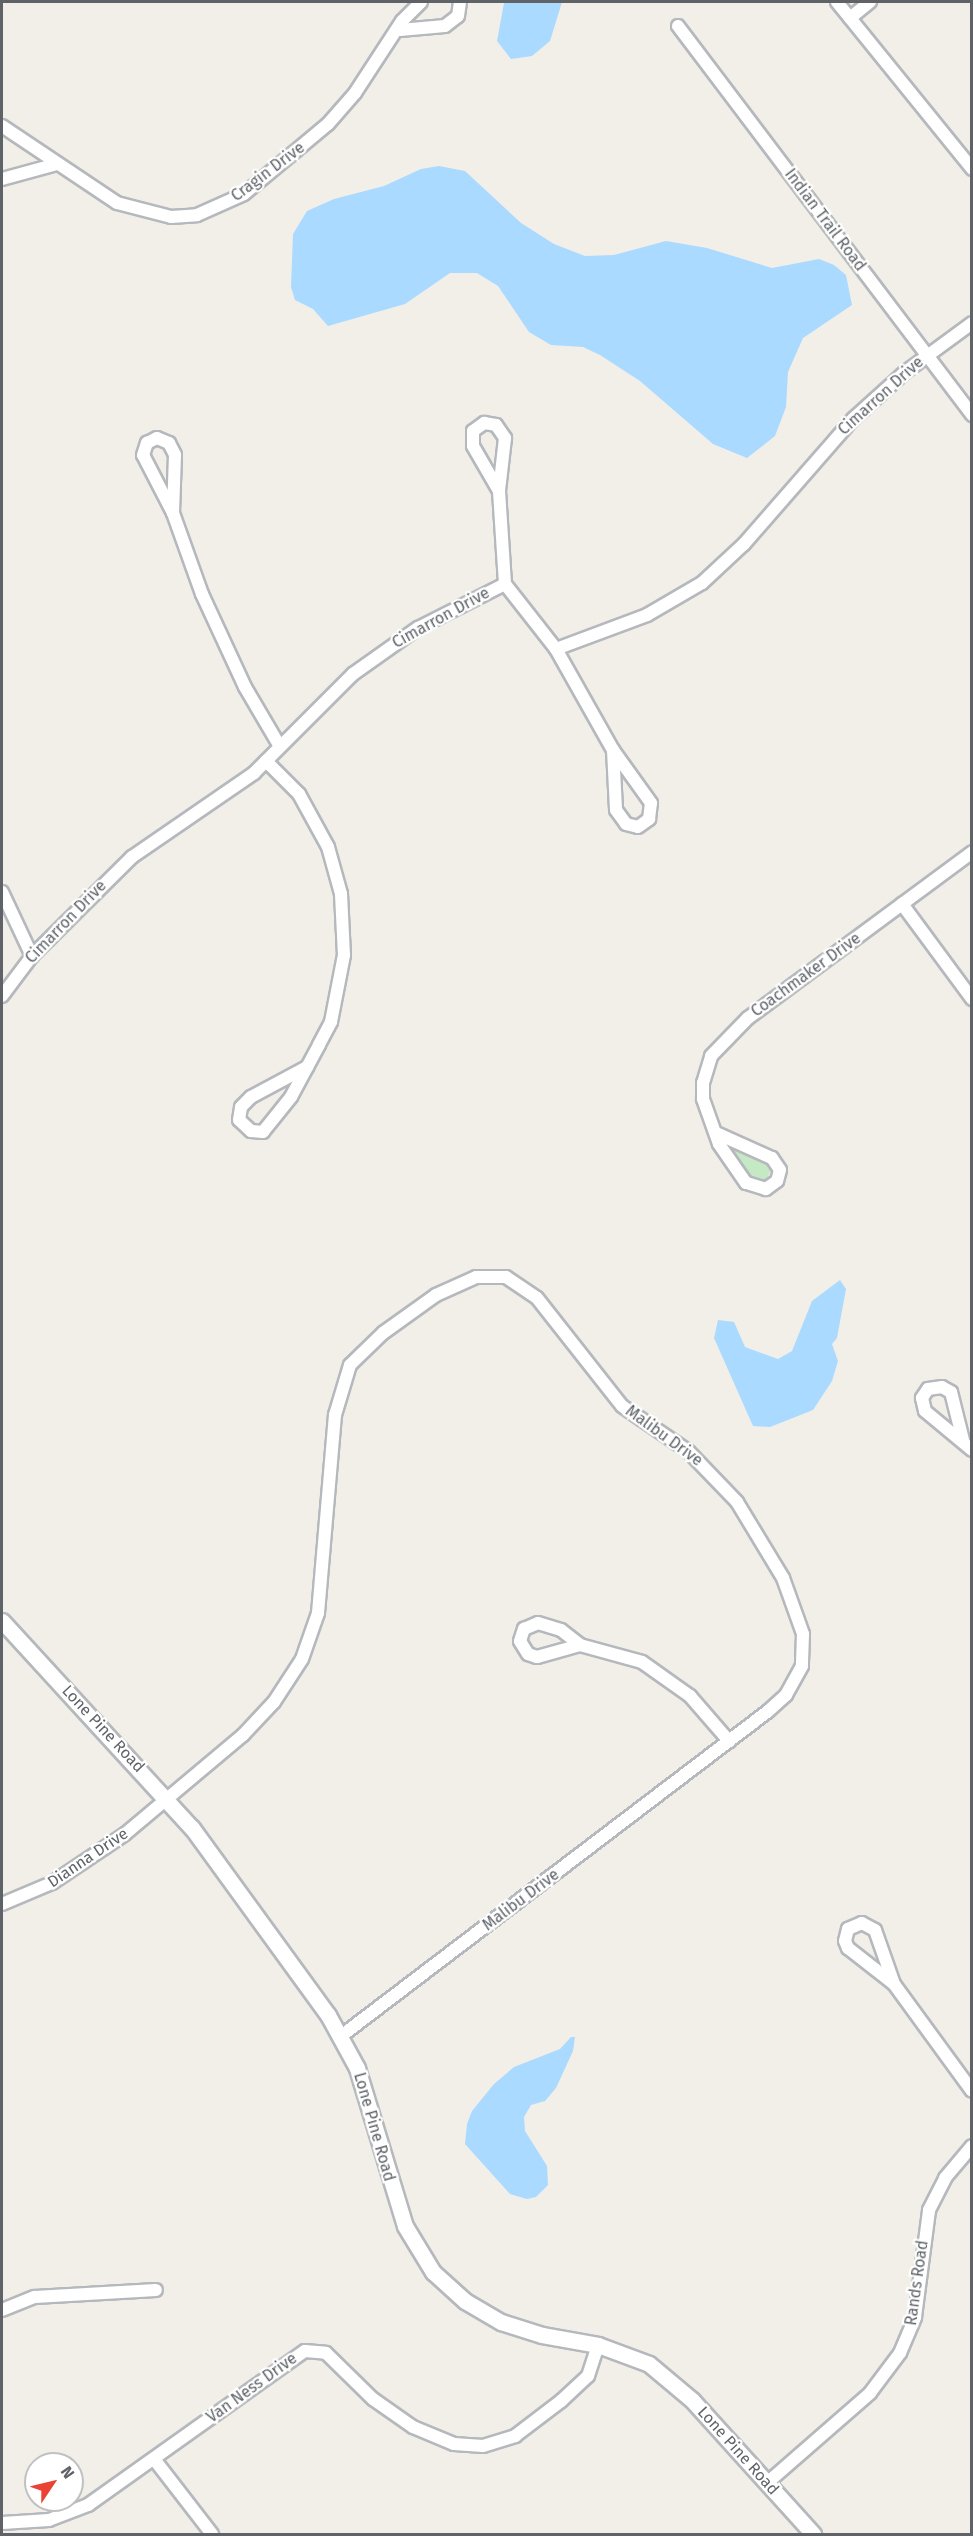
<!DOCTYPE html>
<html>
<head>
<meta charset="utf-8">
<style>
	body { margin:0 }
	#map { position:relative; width:973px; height:2536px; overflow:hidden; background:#f1efe8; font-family:"Fira Sans",sans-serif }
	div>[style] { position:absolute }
	.green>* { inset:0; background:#c5e8c5 }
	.water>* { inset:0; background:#aadaff }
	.roads { filter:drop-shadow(2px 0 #b5b8bc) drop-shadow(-2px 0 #b5b8bc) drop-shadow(0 2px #b5b8bc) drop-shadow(0 -2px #b5b8bc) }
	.minor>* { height:12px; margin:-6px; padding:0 6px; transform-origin:6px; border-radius:6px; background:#fff }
	.tertiary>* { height:15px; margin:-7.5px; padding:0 7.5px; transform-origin:7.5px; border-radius:7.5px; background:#fff }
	span { translate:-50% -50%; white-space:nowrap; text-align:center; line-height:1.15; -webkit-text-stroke:4.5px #fff; paint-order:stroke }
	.street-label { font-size:16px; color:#5f6368 }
	.frame { position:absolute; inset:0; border:3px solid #5f6368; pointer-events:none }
	.north { position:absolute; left:24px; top:2452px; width:60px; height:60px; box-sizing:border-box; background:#fff; border:2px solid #bfc1c3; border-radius:50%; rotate:55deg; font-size:16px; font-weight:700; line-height:24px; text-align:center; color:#5f6368 }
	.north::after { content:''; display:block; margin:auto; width:21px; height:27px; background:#ea4335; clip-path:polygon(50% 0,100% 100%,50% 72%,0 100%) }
</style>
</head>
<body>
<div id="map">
	<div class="green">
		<div style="clip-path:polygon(728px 1147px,764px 1160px,771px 1170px,767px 1179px,761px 1182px,746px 1175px)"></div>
	</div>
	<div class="water">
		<div style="clip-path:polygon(504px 3px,562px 2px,550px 41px,532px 56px,511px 59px,497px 41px)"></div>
		<div style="clip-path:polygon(439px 166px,465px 171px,521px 223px,554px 244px,585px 256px,614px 255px,666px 241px,707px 248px,772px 268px,819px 259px,834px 265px,846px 275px,852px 305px,803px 338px,788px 372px,786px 407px,775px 436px,747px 458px,713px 444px,640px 381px,600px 355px,583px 347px,551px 345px,529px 332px,498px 286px,477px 273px,450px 273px,405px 304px,328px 326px,313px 309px,295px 300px,291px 287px,293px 234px,307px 211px,334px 199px,384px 186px,421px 169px)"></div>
		<div style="clip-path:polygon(840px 1280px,846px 1289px,837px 1338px,832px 1344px,838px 1361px,832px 1381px,813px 1410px,770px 1427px,753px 1426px,714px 1338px,718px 1320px,734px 1322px,745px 1347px,778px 1359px,792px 1351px,812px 1301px)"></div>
		<div style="clip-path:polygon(571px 2037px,575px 2037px,573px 2051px,556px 2088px,545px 2101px,531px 2105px,524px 2117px,525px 2131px,547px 2166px,548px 2185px,536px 2197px,527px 2199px,510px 2194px,465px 2144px,467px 2124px,472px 2111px,494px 2084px,514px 2067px,560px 2049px)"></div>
	</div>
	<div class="roads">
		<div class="minor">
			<div style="left:837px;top:2px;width:215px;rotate:51deg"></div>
			<div style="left:850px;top:18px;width:26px;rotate:-39deg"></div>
			<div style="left:678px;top:26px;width:488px;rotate:52.9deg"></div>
			<div style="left:400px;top:30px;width:45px;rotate:-5.1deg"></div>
			<div style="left:445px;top:26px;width:16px;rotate:-38deg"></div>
			<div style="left:458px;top:16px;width:14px;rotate:-82deg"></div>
			<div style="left:2px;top:126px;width:138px;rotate:33.8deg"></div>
			<div style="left:117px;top:203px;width:56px;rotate:14.5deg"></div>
			<div style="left:171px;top:217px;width:26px;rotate:-4deg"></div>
			<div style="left:197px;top:215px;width:51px;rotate:-24.1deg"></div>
			<div style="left:244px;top:194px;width:109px;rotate:-39.8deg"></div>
			<div style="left:328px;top:124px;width:41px;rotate:-48.9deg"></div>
			<div style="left:355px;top:93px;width:86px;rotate:-56.9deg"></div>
			<div style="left:402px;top:21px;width:27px;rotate:-45deg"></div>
			<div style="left:2px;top:179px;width:57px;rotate:-15.3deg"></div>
			<div style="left:499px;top:491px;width:52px;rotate:-120deg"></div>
			<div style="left:473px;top:446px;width:15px;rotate:-90deg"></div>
			<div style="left:473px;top:431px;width:14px;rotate:-36deg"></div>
			<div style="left:484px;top:423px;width:12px;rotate:9deg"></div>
			<div style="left:496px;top:425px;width:16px;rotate:55deg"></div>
			<div style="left:505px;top:438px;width:53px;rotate:96.5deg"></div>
			<div style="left:499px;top:491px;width:93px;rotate:86.3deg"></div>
			<div style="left:173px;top:513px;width:65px;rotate:-117.3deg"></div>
			<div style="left:143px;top:455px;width:13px;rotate:-72deg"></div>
			<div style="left:147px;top:443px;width:11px;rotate:-27deg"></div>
			<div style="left:157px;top:438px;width:13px;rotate:23deg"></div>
			<div style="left:169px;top:443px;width:13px;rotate:63deg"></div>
			<div style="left:175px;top:455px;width:58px;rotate:92deg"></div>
			<div style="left:173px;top:513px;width:86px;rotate:70.3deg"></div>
			<div style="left:202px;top:594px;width:102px;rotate:65.2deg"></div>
			<div style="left:245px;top:687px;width:67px;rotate:59.6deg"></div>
			<div style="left:505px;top:584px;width:83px;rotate:51.9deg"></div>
			<div style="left:556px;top:649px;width:116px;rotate:60.6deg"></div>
			<div style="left:613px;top:750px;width:60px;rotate:87.1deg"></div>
			<div style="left:616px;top:810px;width:17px;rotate:54deg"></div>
			<div style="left:626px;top:824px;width:12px;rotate:14deg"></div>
			<div style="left:638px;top:827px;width:14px;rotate:-36deg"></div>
			<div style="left:649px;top:819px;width:16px;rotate:-83deg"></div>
			<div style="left:651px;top:803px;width:65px;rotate:-125.6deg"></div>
			<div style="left:556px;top:649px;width:97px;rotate:-20.5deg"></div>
			<div style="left:647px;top:615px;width:64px;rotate:-30.2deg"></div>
			<div style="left:702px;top:583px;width:57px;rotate:-42.9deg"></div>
			<div style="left:744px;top:544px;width:166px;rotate:-48.9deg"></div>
			<div style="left:853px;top:419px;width:69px;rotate:-42deg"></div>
			<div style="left:904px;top:373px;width:84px;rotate:-36.3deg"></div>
			<div style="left:266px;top:761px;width:47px;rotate:45deg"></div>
			<div style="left:299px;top:794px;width:60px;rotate:61.3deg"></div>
			<div style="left:328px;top:847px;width:49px;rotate:74.5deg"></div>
			<div style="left:341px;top:894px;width:61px;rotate:87.2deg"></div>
			<div style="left:344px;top:955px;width:68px;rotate:101deg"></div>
			<div style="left:331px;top:1022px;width:26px;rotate:118deg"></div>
			<div style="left:319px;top:1045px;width:59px;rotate:118.3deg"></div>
			<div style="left:291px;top:1097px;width:45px;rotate:128.7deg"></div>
			<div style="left:263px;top:1132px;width:12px;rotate:-175deg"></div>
			<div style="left:251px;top:1131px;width:16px;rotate:-137deg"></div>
			<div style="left:239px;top:1120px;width:13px;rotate:-81deg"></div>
			<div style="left:241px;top:1107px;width:14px;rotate:-45deg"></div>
			<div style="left:251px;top:1097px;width:64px;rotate:-28.2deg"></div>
			<div style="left:2px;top:892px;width:71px;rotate:64.9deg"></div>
			<div style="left:902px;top:904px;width:118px;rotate:53.6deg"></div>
			<div style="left:2px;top:996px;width:50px;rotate:-53.1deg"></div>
			<div style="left:32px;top:956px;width:141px;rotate:-44.7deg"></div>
			<div style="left:132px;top:857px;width:148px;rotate:-34.5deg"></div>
			<div style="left:254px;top:773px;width:140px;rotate:-45deg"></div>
			<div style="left:353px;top:674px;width:80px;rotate:-35.3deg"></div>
			<div style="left:418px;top:628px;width:97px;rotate:-26.8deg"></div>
			<div style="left:716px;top:1133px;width:61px;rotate:24.1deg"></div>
			<div style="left:772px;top:1158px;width:14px;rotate:56deg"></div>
			<div style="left:780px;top:1170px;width:11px;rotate:105deg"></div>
			<div style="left:777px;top:1181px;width:14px;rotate:144deg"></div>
			<div style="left:766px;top:1189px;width:21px;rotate:-163deg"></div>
			<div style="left:746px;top:1183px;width:47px;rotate:-124.7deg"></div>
			<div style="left:719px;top:1144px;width:48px;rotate:-109.6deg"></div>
			<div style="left:703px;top:1099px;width:16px;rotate:-90deg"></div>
			<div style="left:703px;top:1083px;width:28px;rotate:-73deg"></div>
			<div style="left:711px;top:1056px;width:53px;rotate:-45.8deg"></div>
			<div style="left:748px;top:1018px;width:279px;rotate:-36.5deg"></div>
			<div style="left:963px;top:1440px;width:49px;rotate:-104deg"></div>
			<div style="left:951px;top:1392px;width:10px;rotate:-151deg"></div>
			<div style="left:942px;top:1387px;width:14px;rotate:172deg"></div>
			<div style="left:928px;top:1389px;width:11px;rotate:124deg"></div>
			<div style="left:922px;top:1398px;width:13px;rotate:77deg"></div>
			<div style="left:925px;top:1411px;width:61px;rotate:39.7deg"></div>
			<div style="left:580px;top:1645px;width:45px;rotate:164.4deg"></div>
			<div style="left:537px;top:1657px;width:9px;rotate:-162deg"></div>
			<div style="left:528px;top:1654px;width:15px;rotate:-122deg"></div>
			<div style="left:520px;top:1641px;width:13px;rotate:-72deg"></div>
			<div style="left:524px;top:1629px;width:15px;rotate:-23deg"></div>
			<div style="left:538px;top:1623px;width:24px;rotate:17deg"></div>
			<div style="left:561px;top:1630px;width:24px;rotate:38deg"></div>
			<div style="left:580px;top:1645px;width:64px;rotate:15.3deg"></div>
			<div style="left:642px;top:1662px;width:59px;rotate:35.3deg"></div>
			<div style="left:690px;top:1696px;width:60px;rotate:49.1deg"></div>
			<div style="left:2px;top:1904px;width:54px;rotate:-22.8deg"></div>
			<div style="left:52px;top:1883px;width:88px;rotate:-33.9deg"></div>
			<div style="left:125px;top:1834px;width:154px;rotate:-40deg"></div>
			<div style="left:243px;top:1735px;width:45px;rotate:-46.8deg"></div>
			<div style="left:274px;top:1702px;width:51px;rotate:-56.9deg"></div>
			<div style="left:302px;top:1659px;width:49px;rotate:-70.8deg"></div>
			<div style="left:318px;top:1613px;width:199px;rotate:-85.1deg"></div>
			<div style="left:335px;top:1415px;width:52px;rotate:-73.3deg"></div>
			<div style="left:350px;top:1365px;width:46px;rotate:-44.1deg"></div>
			<div style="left:383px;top:1333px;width:65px;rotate:-35.6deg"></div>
			<div style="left:436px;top:1295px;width:44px;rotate:-24.2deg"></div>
			<div style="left:476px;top:1277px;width:30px"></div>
			<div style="left:506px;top:1277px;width:37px;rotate:34deg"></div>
			<div style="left:537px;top:1298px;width:137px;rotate:51.8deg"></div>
			<div style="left:622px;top:1406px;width:80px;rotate:34.3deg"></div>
			<div style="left:688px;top:1451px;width:71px;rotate:46.1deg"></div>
			<div style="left:737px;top:1502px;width:89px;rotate:58.8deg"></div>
			<div style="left:783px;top:1578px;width:59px;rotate:70.3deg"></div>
			<div style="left:803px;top:1634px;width:32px;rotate:92deg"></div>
			<div style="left:802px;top:1666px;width:33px;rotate:119deg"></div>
			<div style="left:786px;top:1695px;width:25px;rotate:138deg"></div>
			<div style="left:767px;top:1712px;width:535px;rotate:142.74deg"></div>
			<div style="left:894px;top:1984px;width:57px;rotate:-109.4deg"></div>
			<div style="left:875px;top:1930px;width:15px;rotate:-152deg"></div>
			<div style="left:862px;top:1923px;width:15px;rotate:157deg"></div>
			<div style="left:848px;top:1929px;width:12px;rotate:104deg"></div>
			<div style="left:845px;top:1941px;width:8px;rotate:67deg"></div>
			<div style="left:848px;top:1948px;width:58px;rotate:38deg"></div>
			<div style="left:894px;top:1984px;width:132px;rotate:53.9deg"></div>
			<div style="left:2px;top:2310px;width:35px;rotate:-22deg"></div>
			<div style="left:35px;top:2297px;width:121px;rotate:-3.3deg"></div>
			<div style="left:154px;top:2459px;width:95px;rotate:52.3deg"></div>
			<div style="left:767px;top:2483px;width:137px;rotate:-41.1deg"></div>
			<div style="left:870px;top:2393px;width:50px;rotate:-53.1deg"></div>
			<div style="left:900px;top:2353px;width:39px;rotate:-67deg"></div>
			<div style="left:915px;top:2317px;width:108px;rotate:-82.5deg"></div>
			<div style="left:929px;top:2210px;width:36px;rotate:-63deg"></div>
			<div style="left:945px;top:2178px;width:42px;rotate:-49.8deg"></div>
			<div style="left:2px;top:2523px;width:47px;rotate:-3.7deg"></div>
			<div style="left:49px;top:2520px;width:42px;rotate:-21deg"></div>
			<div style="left:88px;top:2505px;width:266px;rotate:-35.4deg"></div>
			<div style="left:305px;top:2351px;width:21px;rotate:5deg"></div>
			<div style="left:326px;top:2353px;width:66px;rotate:44.4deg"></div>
			<div style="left:373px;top:2399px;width:49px;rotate:35deg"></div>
			<div style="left:413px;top:2427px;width:44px;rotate:22.5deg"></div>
			<div style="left:454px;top:2444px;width:29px;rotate:4deg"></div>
			<div style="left:483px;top:2446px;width:34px;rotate:-17deg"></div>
			<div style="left:515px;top:2436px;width:58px;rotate:-37.3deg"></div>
			<div style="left:561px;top:2401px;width:37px;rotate:-43deg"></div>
			<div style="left:588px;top:2376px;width:33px;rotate:-72deg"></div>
		</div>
		<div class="tertiary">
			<div style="left:2px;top:1621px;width:281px;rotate:47.5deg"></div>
			<div style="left:192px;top:1828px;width:231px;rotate:54deg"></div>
			<div style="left:328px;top:2015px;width:60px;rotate:61.3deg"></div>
			<div style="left:357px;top:2068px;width:165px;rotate:73.1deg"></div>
			<div style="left:405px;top:2226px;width:54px;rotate:58.7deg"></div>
			<div style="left:433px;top:2272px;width:43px;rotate:42.2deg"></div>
			<div style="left:465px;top:2301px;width:42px;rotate:30.3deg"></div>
			<div style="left:501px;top:2322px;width:43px;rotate:17.6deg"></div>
			<div style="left:542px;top:2335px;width:57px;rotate:10.1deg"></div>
			<div style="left:598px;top:2345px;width:54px;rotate:20.4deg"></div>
			<div style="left:649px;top:2364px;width:56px;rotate:39.9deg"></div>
			<div style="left:692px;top:2400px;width:181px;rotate:47.9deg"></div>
		</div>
	</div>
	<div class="street-label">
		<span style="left:268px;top:172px;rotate:-37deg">Cragin Drive</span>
		<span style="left:825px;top:220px;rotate:53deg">Indian Trail Road</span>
		<span style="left:881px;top:396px;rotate:-42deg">Cimarron Drive</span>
		<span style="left:441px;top:618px;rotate:-29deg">Cimarron Drive</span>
		<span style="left:66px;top:922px;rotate:-46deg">Cimarron Drive</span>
		<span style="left:806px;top:975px;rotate:-36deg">Coachmaker Drive</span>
		<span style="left:664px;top:1436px;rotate:36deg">Malibu Drive</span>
		<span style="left:103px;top:1729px;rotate:47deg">Lone Pine Road</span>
		<span style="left:88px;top:1858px;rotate:-34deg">Dianna Drive</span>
		<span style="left:521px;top:1900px;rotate:-37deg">Malibu Drive</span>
		<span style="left:374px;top:2127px;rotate:74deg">Lone Pine Road</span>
		<span style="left:917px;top:2283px;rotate:-82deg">Rands Road</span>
		<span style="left:252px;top:2388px;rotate:-36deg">Van Ness Drive</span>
		<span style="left:738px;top:2451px;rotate:48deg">Lone Pine Road</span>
	</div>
	<div class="frame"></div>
	<div class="north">N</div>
</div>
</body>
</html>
